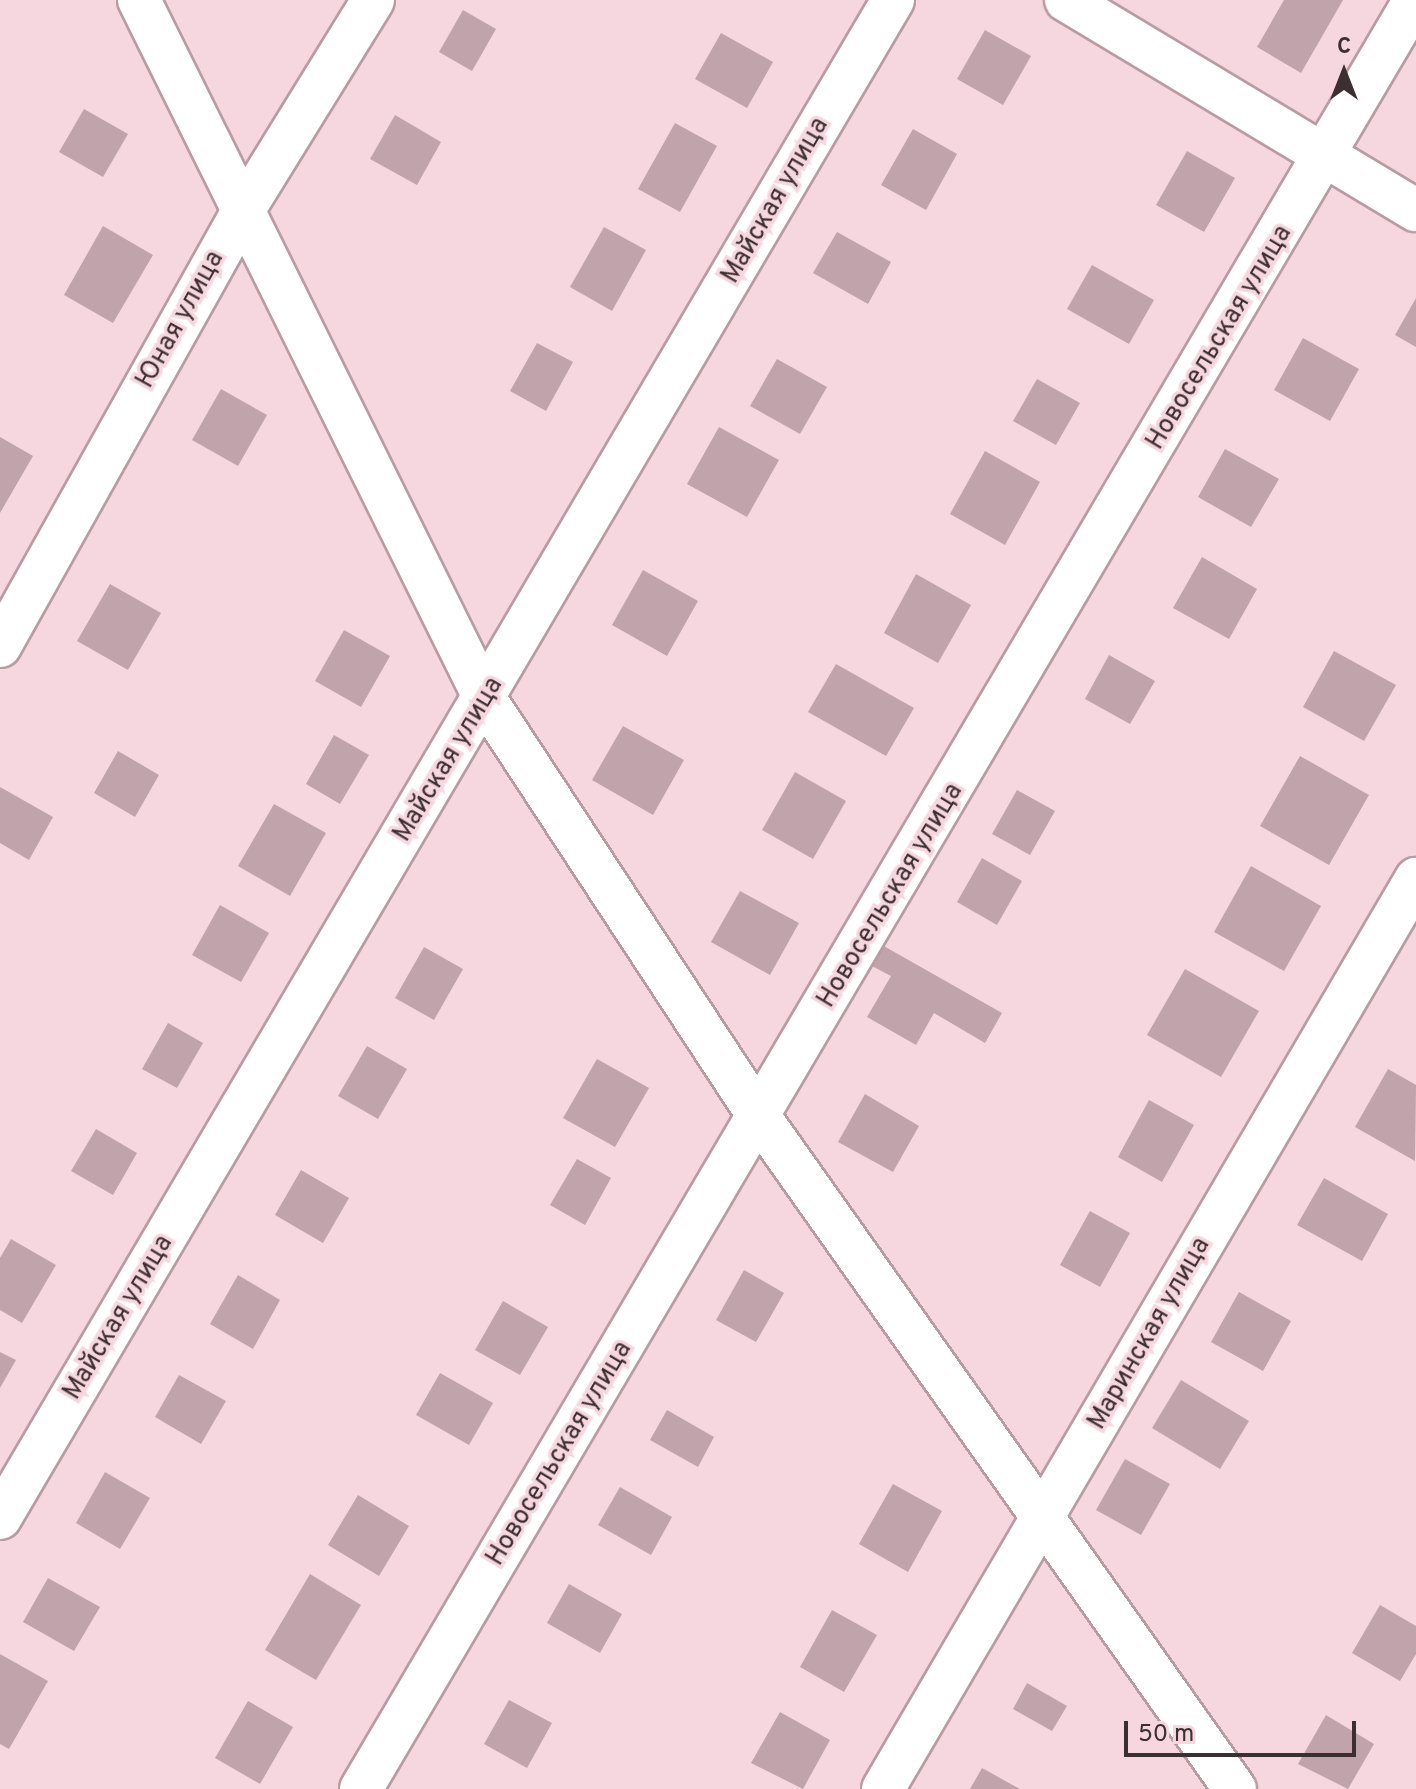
<!DOCTYPE html>
<html>
<head>
<meta charset="utf-8">
<style>
	body { margin:0 }
	#map { position:relative; width:1416px; height:1789px; overflow:hidden; background:#f7d7df; font-family:Overpass,sans-serif }
	div>[style] { position:absolute }
	.building>* { inset:0; background:#c1a3ab }
	.roads { filter:drop-shadow(2px 0 #b99ba3) drop-shadow(-2px 0 #b99ba3) drop-shadow(0 2px #b99ba3) drop-shadow(0 -2px #b99ba3) }
	.minor>* { height:42px; margin:-21px; padding:0 21px; transform-origin:21px; border-radius:21px; background:#fff }
	span { translate:-50% -50%; white-space:nowrap; text-align:center; line-height:1.15; -webkit-text-stroke:7px #f7d7df; paint-order:stroke }
	.street-label { font-size:26px; color:#3b2f32 }
	.north { position:absolute; left:1304px; top:32px; width:80px; height:80px; -webkit-text-stroke:6px #f7d7df; paint-order:stroke; rotate:0deg; font-size:22px; font-weight:700; line-height:32px; text-align:center; color:#3b2f32 }
	.north::after { content:''; display:block; margin:auto; width:28px; height:36px; background:#3b2f32; clip-path:polygon(50% 0,100% 100%,50% 72%,0 100%) }
	.scale { position:absolute; left:1124px; top:1721px; width:232px; height:36px; box-sizing:border-box; border:4px solid #3b2f32; border-top:0; padding-left:10px; font-size:24px; line-height:28px; white-space:nowrap; color:#3b2f32; -webkit-text-stroke:6px #f7d7df; paint-order:stroke }
</style>
</head>
<body>
<div id="map">
	<div class="building">
		<div style="clip-path:polygon(1284px 0,1343px 0,1301px 73px,1257px 47px)"></div>
		<div style="clip-path:polygon(463px 10px,496px 29px,472px 71px,439px 52px)"></div>
		<div style="clip-path:polygon(985px 30px,1031px 56px,1003px 105px,957px 79px)"></div>
		<div style="clip-path:polygon(721px 33px,773px 62px,747px 108px,695px 79px)"></div>
		<div style="clip-path:polygon(84px 109px,128px 134px,103px 177px,59px 152px)"></div>
		<div style="clip-path:polygon(395px 115px,441px 142px,417px 185px,370px 159px)"></div>
		<div style="clip-path:polygon(675px 123px,717px 146px,680px 212px,638px 189px)"></div>
		<div style="clip-path:polygon(913px 129px,957px 154px,926px 210px,881px 185px)"></div>
		<div style="clip-path:polygon(1187px 151px,1235px 178px,1204px 232px,1156px 205px)"></div>
		<div style="clip-path:polygon(103px 226px,153px 255px,113px 323px,64px 295px)"></div>
		<div style="clip-path:polygon(604px 227px,646px 250px,612px 311px,570px 287px)"></div>
		<div style="clip-path:polygon(837px 232px,891px 262px,868px 304px,813px 273px)"></div>
		<div style="clip-path:polygon(1092px 265px,1154px 300px,1129px 344px,1067px 309px)"></div>
		<div style="clip-path:polygon(1416px 298px,1416px 347px,1395px 335px)"></div>
		<div style="clip-path:polygon(1303px 338px,1359px 369px,1330px 421px,1274px 390px)"></div>
		<div style="clip-path:polygon(537px 343px,573px 362px,546px 411px,510px 391px)"></div>
		<div style="clip-path:polygon(777px 359px,827px 387px,800px 434px,750px 406px)"></div>
		<div style="clip-path:polygon(1037px 379px,1080px 403px,1056px 445px,1013px 421px)"></div>
		<div style="clip-path:polygon(221px 389px,267px 415px,238px 466px,192px 440px)"></div>
		<div style="clip-path:polygon(719px 427px,779px 460px,747px 517px,687px 484px)"></div>
		<div style="clip-path:polygon(0 437px,33px 456px,0 513px)"></div>
		<div style="clip-path:polygon(1225px 449px,1279px 479px,1251px 527px,1198px 497px)"></div>
		<div style="clip-path:polygon(985px 451px,1040px 482px,1005px 545px,950px 514px)"></div>
		<div style="clip-path:polygon(1202px 557px,1257px 589px,1229px 639px,1173px 608px)"></div>
		<div style="clip-path:polygon(643px 570px,698px 601px,667px 656px,612px 625px)"></div>
		<div style="clip-path:polygon(916px 574px,971px 605px,938px 663px,884px 633px)"></div>
		<div style="clip-path:polygon(110px 584px,161px 613px,128px 670px,77px 641px)"></div>
		<div style="clip-path:polygon(344px 630px,390px 656px,361px 707px,315px 681px)"></div>
		<div style="clip-path:polygon(1334px 651px,1396px 685px,1364px 741px,1303px 707px)"></div>
		<div style="clip-path:polygon(1109px 655px,1155px 681px,1130px 724px,1085px 699px)"></div>
		<div style="clip-path:polygon(836px 664px,914px 708px,886px 756px,808px 712px)"></div>
		<div style="clip-path:polygon(623px 726px,684px 760px,653px 815px,592px 780px)"></div>
		<div style="clip-path:polygon(334px 735px,369px 755px,340px 804px,306px 784px)"></div>
		<div style="clip-path:polygon(118px 751px,159px 775px,135px 817px,94px 793px)"></div>
		<div style="clip-path:polygon(1300px 756px,1369px 795px,1329px 865px,1260px 826px)"></div>
		<div style="clip-path:polygon(795px 772px,846px 801px,813px 859px,762px 830px)"></div>
		<div style="clip-path:polygon(0 787px,53px 817px,29px 860px,0 843px)"></div>
		<div style="clip-path:polygon(1017px 790px,1055px 811px,1030px 855px,992px 834px)"></div>
		<div style="clip-path:polygon(274px 804px,326px 833px,290px 896px,238px 866px)"></div>
		<div style="clip-path:polygon(982px 858px,1022px 881px,997px 925px,957px 902px)"></div>
		<div style="clip-path:polygon(1251px 866px,1321px 906px,1284px 971px,1214px 932px)"></div>
		<div style="clip-path:polygon(740px 891px,799px 923px,770px 975px,711px 942px)"></div>
		<div style="clip-path:polygon(220px 905px,269px 933px,241px 982px,192px 955px)"></div>
		<div style="clip-path:polygon(882px 945px,1002px 1013px,985px 1043px,934px 1013px,916px 1045px,867px 1017px,891px 976px,870px 965px)"></div>
		<div style="clip-path:polygon(424px 947px,463px 969px,434px 1020px,395px 998px)"></div>
		<div style="clip-path:polygon(1185px 969px,1259px 1011px,1221px 1077px,1147px 1035px)"></div>
		<div style="clip-path:polygon(168px 1023px,203px 1043px,177px 1088px,142px 1069px)"></div>
		<div style="clip-path:polygon(367px 1046px,407px 1069px,378px 1119px,338px 1096px)"></div>
		<div style="clip-path:polygon(597px 1059px,649px 1088px,615px 1147px,563px 1118px)"></div>
		<div style="clip-path:polygon(1388px 1069px,1416px 1085px,1415px 1161px,1355px 1127px)"></div>
		<div style="clip-path:polygon(865px 1094px,919px 1126px,893px 1172px,838px 1142px)"></div>
		<div style="clip-path:polygon(1149px 1100px,1194px 1125px,1162px 1182px,1118px 1157px)"></div>
		<div style="clip-path:polygon(96px 1129px,137px 1153px,113px 1195px,71px 1171px)"></div>
		<div style="clip-path:polygon(577px 1159px,611px 1178px,585px 1225px,550px 1205px)"></div>
		<div style="clip-path:polygon(301px 1170px,349px 1198px,323px 1243px,275px 1215px)"></div>
		<div style="clip-path:polygon(1324px 1178px,1388px 1214px,1362px 1261px,1297px 1225px)"></div>
		<div style="clip-path:polygon(1090px 1211px,1130px 1233px,1100px 1287px,1060px 1265px)"></div>
		<div style="clip-path:polygon(11px 1239px,56px 1265px,22px 1323px,0 1310px,0 1258px)"></div>
		<div style="clip-path:polygon(744px 1270px,784px 1293px,756px 1342px,716px 1320px)"></div>
		<div style="clip-path:polygon(238px 1275px,280px 1300px,253px 1349px,210px 1324px)"></div>
		<div style="clip-path:polygon(1239px 1292px,1291px 1321px,1263px 1371px,1211px 1342px)"></div>
		<div style="clip-path:polygon(503px 1301px,548px 1327px,520px 1375px,475px 1350px)"></div>
		<div style="clip-path:polygon(0 1352px,16px 1360px,0 1388px)"></div>
		<div style="clip-path:polygon(440px 1373px,493px 1403px,469px 1445px,416px 1415px)"></div>
		<div style="clip-path:polygon(179px 1375px,226px 1401px,201px 1444px,155px 1417px)"></div>
		<div style="clip-path:polygon(1181px 1380px,1249px 1421px,1220px 1469px,1152px 1428px)"></div>
		<div style="clip-path:polygon(667px 1410px,714px 1437px,698px 1467px,650px 1440px)"></div>
		<div style="clip-path:polygon(1125px 1459px,1170px 1484px,1141px 1535px,1096px 1510px)"></div>
		<div style="clip-path:polygon(105px 1472px,150px 1498px,120px 1549px,76px 1523px)"></div>
		<div style="clip-path:polygon(893px 1484px,942px 1511px,908px 1572px,859px 1544px)"></div>
		<div style="clip-path:polygon(620px 1487px,672px 1517px,651px 1555px,598px 1525px)"></div>
		<div style="clip-path:polygon(358px 1495px,409px 1526px,379px 1576px,328px 1545px)"></div>
		<div style="clip-path:polygon(310px 1574px,361px 1605px,316px 1680px,265px 1650px)"></div>
		<div style="clip-path:polygon(48px 1578px,100px 1607px,74px 1651px,23px 1622px)"></div>
		<div style="clip-path:polygon(569px 1584px,622px 1614px,600px 1653px,547px 1623px)"></div>
		<div style="clip-path:polygon(1380px 1605px,1416px 1626px,1416px 1654px,1400px 1681px,1352px 1653px)"></div>
		<div style="clip-path:polygon(832px 1610px,877px 1635px,844px 1692px,800px 1667px)"></div>
		<div style="clip-path:polygon(0 1654px,48px 1681px,9px 1749px,0 1744px)"></div>
		<div style="clip-path:polygon(1027px 1683px,1067px 1706px,1052px 1731px,1013px 1709px)"></div>
		<div style="clip-path:polygon(509px 1700px,552px 1723px,527px 1768px,484px 1744px)"></div>
		<div style="clip-path:polygon(248px 1701px,293px 1727px,260px 1784px,215px 1758px)"></div>
		<div style="clip-path:polygon(780px 1712px,830px 1740px,803px 1789px,751px 1763px)"></div>
		<div style="clip-path:polygon(1326px 1715px,1374px 1744px,1348px 1789px,1298px 1764px)"></div>
		<div style="clip-path:polygon(982px 1768px,1020px 1789px,970px 1789px)"></div>
	</div>
	<div class="roads">
		<div class="minor">
			<div style="left:139px;top:0;width:780px;rotate:63.66deg"></div>
			<div style="left:485px;top:699px;width:501px;rotate:56.72deg"></div>
			<div style="left:760px;top:1118px;width:822px;rotate:54.71deg"></div>
			<div style="left:1066px;top:0;width:408px;rotate:31deg"></div>
			<div style="left:0;top:646px;width:495px;rotate:-60.8deg"></div>
			<div style="left:241px;top:214px;width:251px;rotate:-58.3deg"></div>
			<div style="left:0;top:1518px;width:1761px;rotate:-59.53deg"></div>
			<div style="left:361px;top:1789px;width:2076px;rotate:-59.5deg"></div>
			<div style="left:883px;top:1789px;width:1055px;rotate:-59.64deg"></div>
		</div>
	</div>
	<div class="street-label">
		<span style="left:776px;top:201px;rotate:-60deg">Майская улица</span>
		<span style="left:181px;top:320px;rotate:-61deg">Юная улица</span>
		<span style="left:1220px;top:338px;rotate:-59deg">Новосельская улица</span>
		<span style="left:449px;top:760px;rotate:-59deg">Майская улица</span>
		<span style="left:891px;top:896px;rotate:-59deg">Новосельская улица</span>
		<span style="left:119px;top:1318px;rotate:-59deg">Майская улица</span>
		<span style="left:1150px;top:1334px;rotate:-60deg">Маринская улица</span>
		<span style="left:560px;top:1454px;rotate:-59deg">Новосельская улица</span>
	</div>
	<div class="north">С</div>
	<div class="scale">50 m</div>
</div>
</body>
</html>
